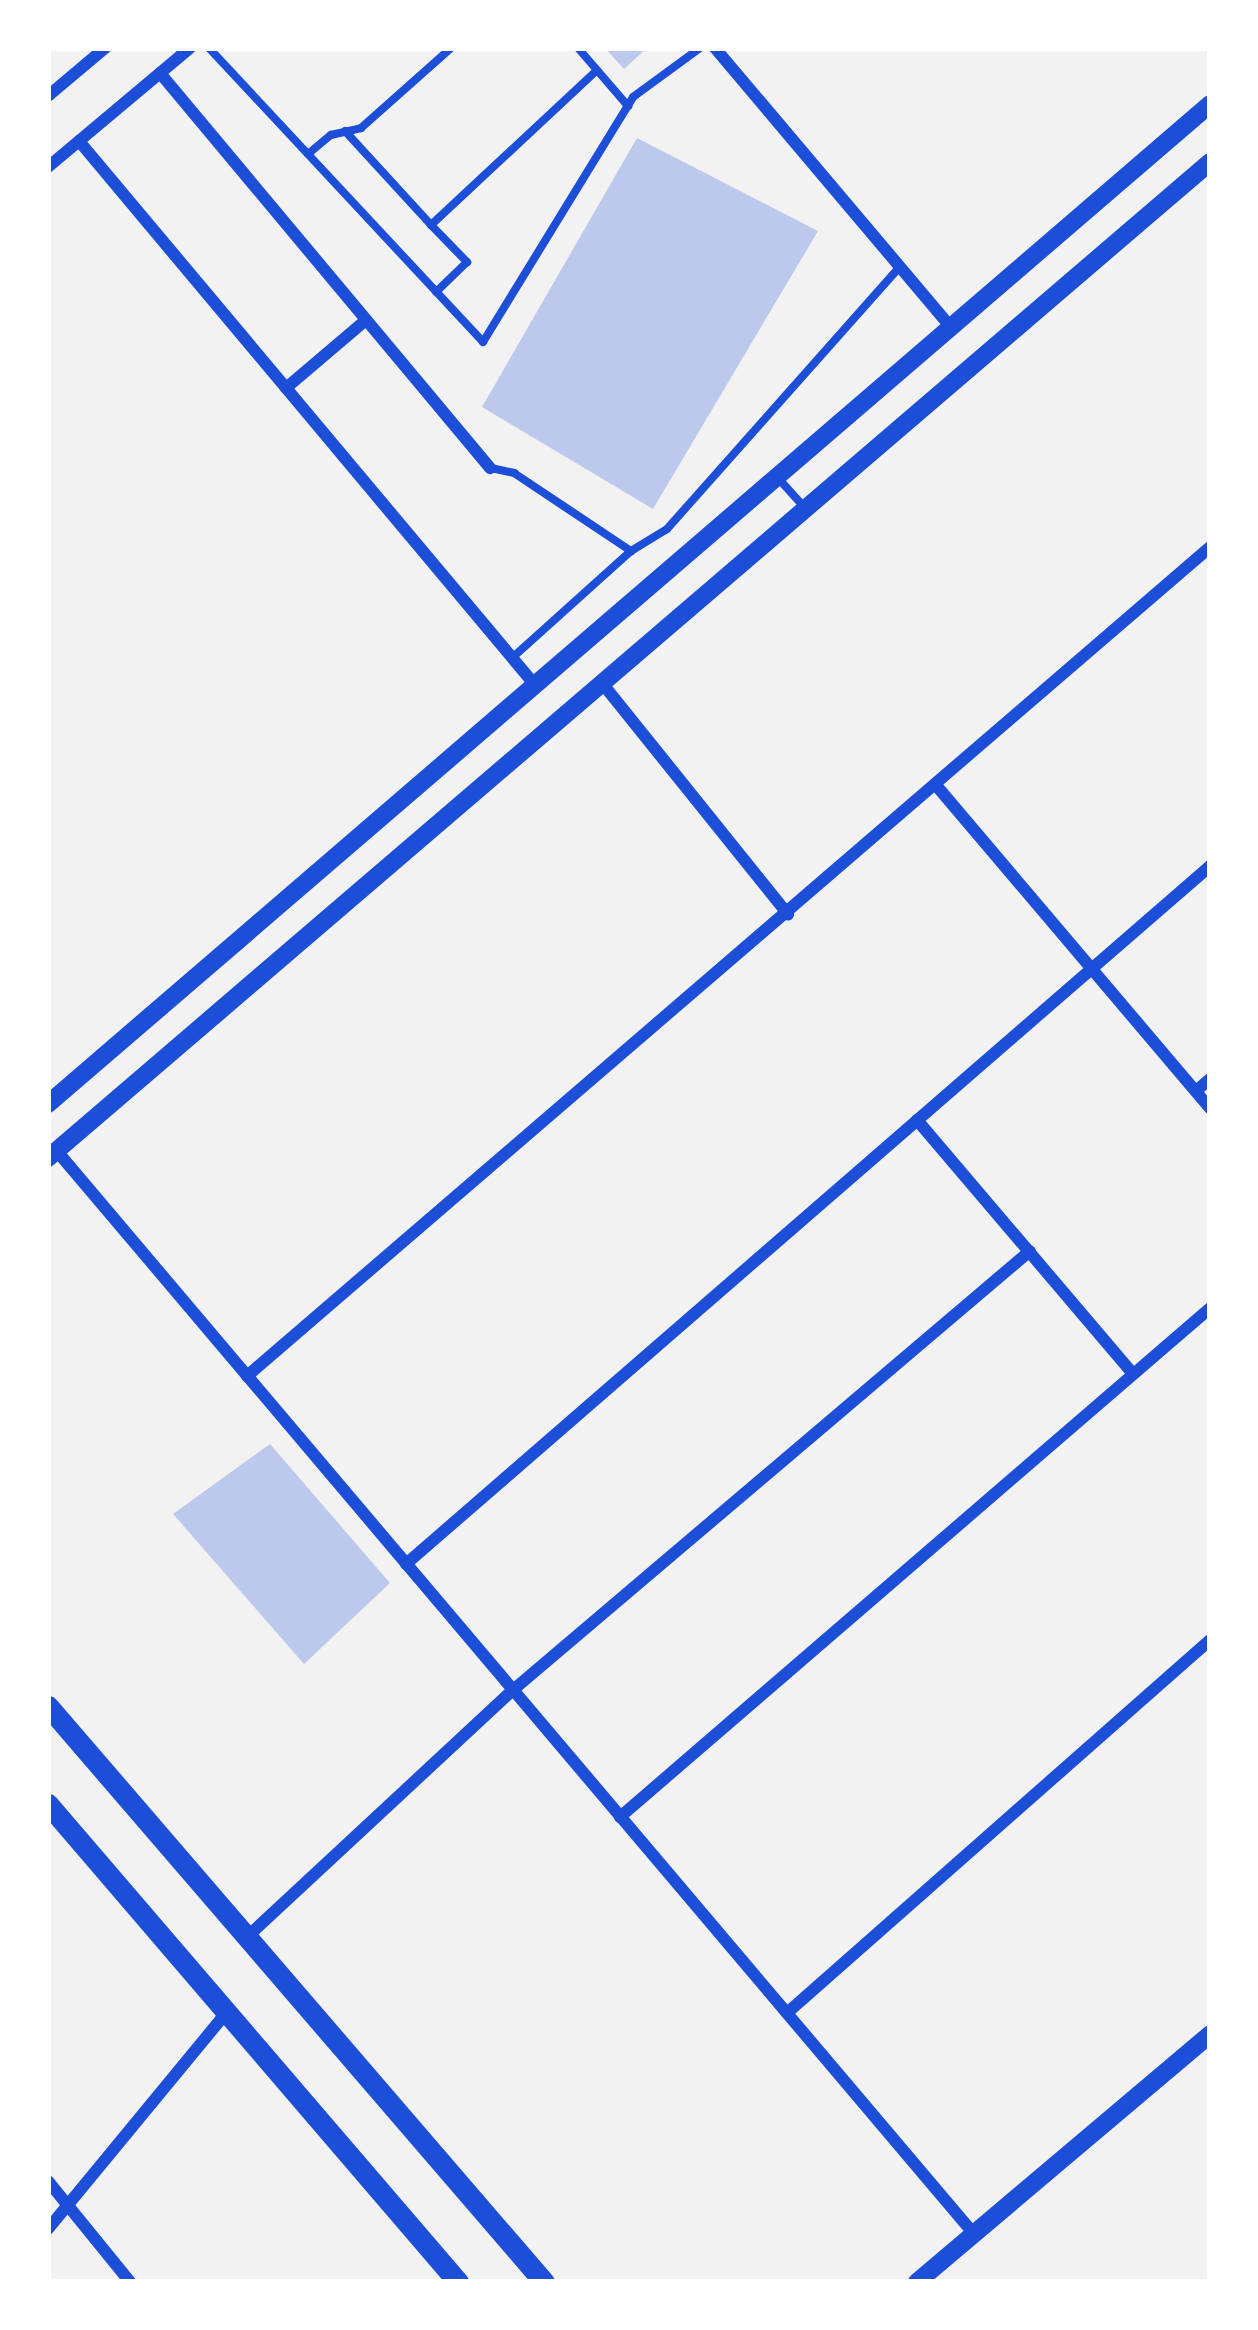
<!DOCTYPE html>
<html>
<head>
<meta charset="utf-8">
<style>
	body { margin:0 }
	#map { position:relative; width:1258px; height:2330px; overflow:hidden; background:#f2f2f2; font-family:"Space Grotesk",sans-serif }
	div>[style] { position:absolute }
	.building>* { inset:0; background:#bdc9ec }
	.service>* { height:8px; margin:-4px; padding:0 4px; transform-origin:4px; border-radius:4px; background:#1d4ed8 }
	.minor>* { height:12px; margin:-6px; padding:0 6px; transform-origin:6px; border-radius:6px; background:#1d4ed8 }
	.tertiary>* { height:18px; margin:-9px; padding:0 9px; transform-origin:9px; border-radius:9px; background:#1d4ed8 }
	.secondary>* { height:21px; margin:-10.5px; padding:0 10.5px; transform-origin:10.5px; border-radius:10.5px; background:#1d4ed8 }
	span { translate:-50% -50%; white-space:nowrap; text-align:center; line-height:1.15; -webkit-text-stroke:10px #fff; paint-order:stroke }
	.frame { position:absolute; inset:0; border:51px solid #fff; pointer-events:none }
</style>
</head>
<body>
<div id="map">
	<div class="building">
		<div style="clip-path:polygon(605px 48px,647px 48px,624px 69px)"></div>
		<div style="clip-path:polygon(637px 138px,818px 231px,653px 509px,482px 407px)"></div>
		<div style="clip-path:polygon(270px 1444px,390px 1583px,304px 1664px,173px 1514px)"></div>
	</div>
	<div class="service">
		<div style="left:209px;top:48px;width:402px;rotate:47deg"></div>
		<div style="left:483px;top:342px;width:287px;rotate:-58.5deg"></div>
		<div style="left:633px;top:97px;width:83px;rotate:-36.2deg"></div>
		<div style="left:578px;top:48px;width:77px;rotate:49.2deg"></div>
		<div style="left:345px;top:131px;width:127px;rotate:47.5deg"></div>
		<div style="left:431px;top:225px;width:227px;rotate:-43deg"></div>
		<div style="left:308px;top:154px;width:30px;rotate:-40deg"></div>
		<div style="left:331px;top:135px;width:31px;rotate:-13deg"></div>
		<div style="left:361px;top:128px;width:120px;rotate:-41.6deg"></div>
		<div style="left:431px;top:225px;width:52px;rotate:45.8deg"></div>
		<div style="left:467px;top:262px;width:43px;rotate:135.9deg"></div>
		<div style="left:491px;top:468px;width:24px;rotate:12deg"></div>
		<div style="left:514px;top:473px;width:141px;rotate:33.7deg"></div>
		<div style="left:631px;top:551px;width:42px;rotate:-31.4deg"></div>
		<div style="left:667px;top:529px;width:351px;rotate:-48.4deg"></div>
		<div style="left:778px;top:478px;width:39px;rotate:48deg"></div>
		<div style="left:512px;top:658px;width:160px;rotate:-42deg"></div>
	</div>
	<div class="minor">
		<div style="left:715px;top:48px;width:365px;rotate:49.8deg"></div>
		<div style="left:160px;top:73px;width:515px;rotate:50.12deg"></div>
		<div style="left:48px;top:96px;width:75px;rotate:-40.1deg"></div>
		<div style="left:79px;top:141px;width:710px;rotate:50.03deg"></div>
		<div style="left:48px;top:167px;width:185px;rotate:-40deg"></div>
		<div style="left:286px;top:388px;width:105px;rotate:-40.4deg"></div>
		<div style="left:602px;top:683px;width:297px;rotate:51.2deg"></div>
		<div style="left:935px;top:784px;width:425px;rotate:49.7deg"></div>
		<div style="left:1196px;top:1091px;width:18px;rotate:-41deg"></div>
		<div style="left:917px;top:1120px;width:333px;rotate:49.6deg"></div>
		<div style="left:56px;top:1150px;width:1420px;rotate:49.74deg"></div>
		<div style="left:247px;top:1376px;width:1271px;rotate:-40.72deg"></div>
		<div style="left:406px;top:1564px;width:1065px;rotate:-40.96deg"></div>
		<div style="left:620px;top:1817px;width:779px;rotate:-40.78deg"></div>
		<div style="left:247px;top:1937px;width:363px;rotate:-42.9deg"></div>
		<div style="left:513px;top:1690px;width:678px;rotate:-40.34deg"></div>
		<div style="left:787px;top:2013px;width:564px;rotate:-41.41deg"></div>
		<div style="left:48px;top:2181px;width:130px;rotate:50.9deg"></div>
		<div style="left:48px;top:2229px;width:281px;rotate:-50.5deg"></div>
	</div>
	<div class="tertiary">
		<div style="left:48px;top:1104px;width:1533px;rotate:-40.71deg"></div>
		<div style="left:48px;top:1158px;width:1530px;rotate:-40.6deg"></div>
		<div style="left:917px;top:2282px;width:384px;rotate:-40.2deg"></div>
	</div>
	<div class="secondary">
		<div style="left:48px;top:1706px;width:760px;rotate:49.27deg"></div>
		<div style="left:48px;top:1804px;width:630px;rotate:49.38deg"></div>
	</div>
	<div class="frame"></div>
</div>
</body>
</html>
